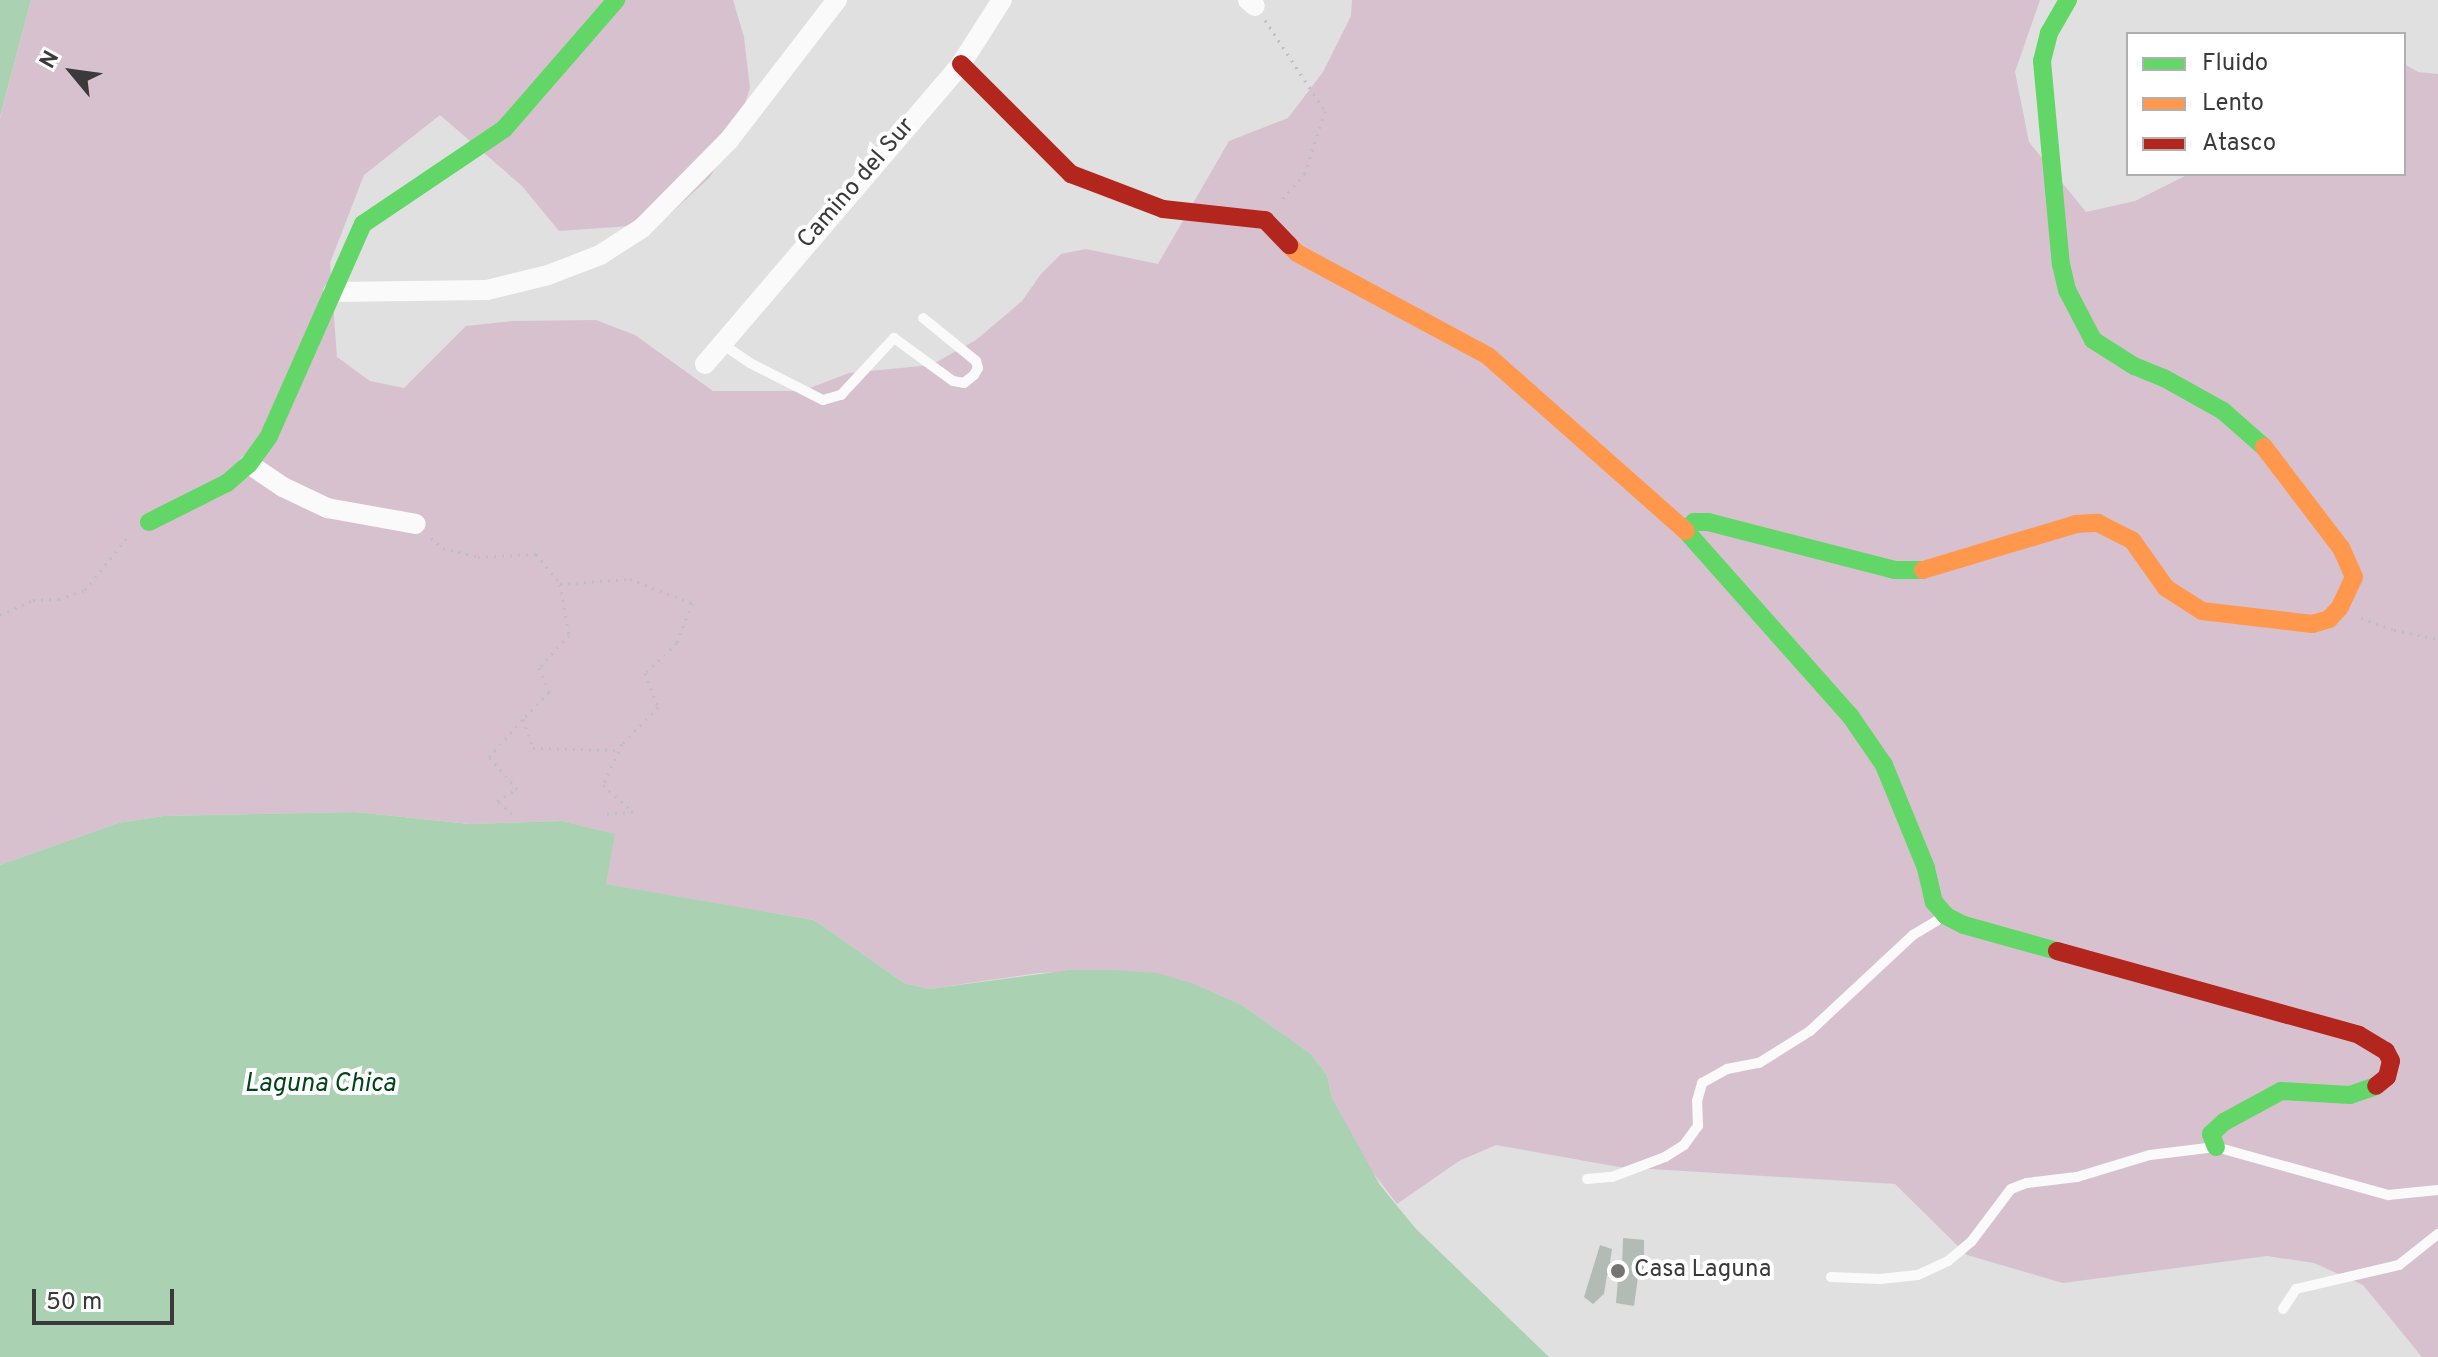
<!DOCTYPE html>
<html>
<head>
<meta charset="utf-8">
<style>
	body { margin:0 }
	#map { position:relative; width:2438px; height:1357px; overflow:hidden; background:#dfe0df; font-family:Overpass,sans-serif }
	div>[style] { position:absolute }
	.green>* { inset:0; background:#d8c1cf }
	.water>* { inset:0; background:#aad1b1 }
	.building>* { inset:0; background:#b2bcb4 }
	.path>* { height:3px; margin-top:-1.5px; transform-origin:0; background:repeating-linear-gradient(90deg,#bebfbe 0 2px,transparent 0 8px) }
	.lane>* { height:10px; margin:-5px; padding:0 5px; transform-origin:5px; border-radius:5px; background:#fafafa }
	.street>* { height:20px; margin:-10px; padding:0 10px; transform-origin:10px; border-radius:10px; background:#fafafa }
	.fast>* { height:18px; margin:-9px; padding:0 9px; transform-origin:9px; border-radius:9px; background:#63d668 }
	.slow>* { height:18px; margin:-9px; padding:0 9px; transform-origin:9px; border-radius:9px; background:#ff974d }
	.jam>* { height:18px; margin:-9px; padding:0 9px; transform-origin:9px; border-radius:9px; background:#b3261e }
	.dots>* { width:22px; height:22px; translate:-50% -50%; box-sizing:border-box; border:4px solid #fff; border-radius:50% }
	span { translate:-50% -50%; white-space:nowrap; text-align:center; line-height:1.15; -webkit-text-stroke:8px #fff; paint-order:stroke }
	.street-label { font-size:24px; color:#393a39 }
	.poi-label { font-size:24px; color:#393a39 }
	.left { translate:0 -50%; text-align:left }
	.water-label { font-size:26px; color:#02441b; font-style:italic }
	.legend { position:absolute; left:2126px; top:32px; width:280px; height:144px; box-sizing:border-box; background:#fff; border:2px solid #b0b0b0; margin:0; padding:10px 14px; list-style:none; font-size:24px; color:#393a39 }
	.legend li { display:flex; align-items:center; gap:16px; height:40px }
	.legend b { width:40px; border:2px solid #b0b0b0 }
	.north { position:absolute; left:32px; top:32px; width:80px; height:80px; -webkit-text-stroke:6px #fff; paint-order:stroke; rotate:299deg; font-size:22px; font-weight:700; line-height:32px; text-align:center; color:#393a39 }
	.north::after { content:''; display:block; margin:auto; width:28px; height:36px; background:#393a39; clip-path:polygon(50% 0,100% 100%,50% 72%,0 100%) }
	.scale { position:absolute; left:32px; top:1289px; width:142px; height:36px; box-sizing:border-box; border:4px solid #393a39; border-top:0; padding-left:10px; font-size:24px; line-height:28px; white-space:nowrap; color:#393a39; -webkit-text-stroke:6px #fff; paint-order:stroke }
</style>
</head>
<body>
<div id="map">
	<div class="green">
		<div style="clip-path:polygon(31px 0,733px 0,744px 37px,750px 88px,736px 130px,710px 177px,659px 224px,559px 231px,522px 186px,440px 115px,364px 175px,330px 263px,337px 357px,370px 381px,404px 388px,466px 326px,512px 321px,596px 320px,635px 335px,713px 391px,802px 391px,849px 373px,931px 365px,976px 340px,1022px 301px,1041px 274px,1061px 254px,1086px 249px,1158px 264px,1229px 141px,1288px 118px,1323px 72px,1351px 16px,1352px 0,2040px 0,2015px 72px,2029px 142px,2086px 212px,2135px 201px,2189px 174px,2404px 174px,2404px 64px,2418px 72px,2438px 74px,2438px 1357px,2422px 1357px,2363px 1285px,2314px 1263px,2267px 1256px,2063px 1283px,1967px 1255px,1895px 1184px,1619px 1167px,1496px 1145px,1459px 1161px,1397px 1204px,1365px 1162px,1332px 1098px,1327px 1075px,1311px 1054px,1242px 1005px,1197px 985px,1114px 970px,1039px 973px,929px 989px,904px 983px,814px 920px,605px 884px,614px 834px,562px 821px,470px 824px,356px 812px,163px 816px,118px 823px,0 865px,0 118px)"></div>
	</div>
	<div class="water">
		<div style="clip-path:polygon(0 0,31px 0,0 117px)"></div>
		<div style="clip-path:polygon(356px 812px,469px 824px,562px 821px,615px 834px,606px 884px,814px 920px,904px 983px,929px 989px,1071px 970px,1114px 970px,1157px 973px,1197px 985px,1242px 1005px,1311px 1054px,1327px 1075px,1332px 1098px,1380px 1185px,1416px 1229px,1549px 1357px,0 1357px,0 865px,118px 823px,163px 816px)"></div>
	</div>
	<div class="building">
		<div style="clip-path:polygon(1623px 1238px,1644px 1240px,1644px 1277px,1638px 1277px,1634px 1306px,1616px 1303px,1618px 1279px,1607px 1275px,1604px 1294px,1593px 1304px,1584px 1297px,1600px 1245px,1612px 1249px,1610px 1262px,1622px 1266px)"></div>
	</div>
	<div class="path">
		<div style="left:1265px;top:20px;width:109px;rotate:56.6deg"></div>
		<div style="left:1325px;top:111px;width:65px;rotate:107.9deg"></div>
		<div style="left:1305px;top:173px;width:38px;rotate:131deg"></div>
		<div style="left:431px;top:538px;width:16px;rotate:40deg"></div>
		<div style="left:443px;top:548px;width:36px;rotate:14deg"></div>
		<div style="left:478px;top:557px;width:58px;rotate:-3deg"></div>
		<div style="left:536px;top:554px;width:38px;rotate:51deg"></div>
		<div style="left:560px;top:584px;width:70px;rotate:-4.1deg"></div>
		<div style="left:630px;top:579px;width:66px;rotate:21.2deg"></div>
		<div style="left:692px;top:603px;width:43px;rotate:110.6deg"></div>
		<div style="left:677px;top:643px;width:44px;rotate:136.8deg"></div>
		<div style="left:645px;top:673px;width:36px;rotate:69deg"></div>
		<div style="left:658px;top:707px;width:52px;rotate:134.2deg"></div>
		<div style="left:622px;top:744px;width:45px;rotate:114.9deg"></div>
		<div style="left:603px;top:785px;width:40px;rotate:42deg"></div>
		<div style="left:633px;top:812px;width:28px;rotate:176deg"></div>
		<div style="left:560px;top:584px;width:52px;rotate:80deg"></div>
		<div style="left:569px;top:635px;width:45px;rotate:132.3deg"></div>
		<div style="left:539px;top:668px;width:26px;rotate:67deg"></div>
		<div style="left:549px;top:692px;width:37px;rotate:134deg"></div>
		<div style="left:523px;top:719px;width:31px;rotate:71deg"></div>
		<div style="left:533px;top:748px;width:85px;rotate:1.3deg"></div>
		<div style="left:0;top:615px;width:36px;rotate:-24deg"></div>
		<div style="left:33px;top:600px;width:26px;rotate:-2deg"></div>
		<div style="left:59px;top:599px;width:28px;rotate:-19deg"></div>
		<div style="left:85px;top:590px;width:70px;rotate:-51.3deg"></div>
		<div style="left:2361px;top:618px;width:35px;rotate:20deg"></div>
		<div style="left:2394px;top:630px;width:45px;rotate:11.6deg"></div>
		<div style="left:512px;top:814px;width:20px;rotate:-139deg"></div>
		<div style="left:497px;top:801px;width:23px;rotate:-31deg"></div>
		<div style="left:517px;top:789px;width:43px;rotate:-131.2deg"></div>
		<div style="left:489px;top:757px;width:51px;rotate:-48.2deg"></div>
	</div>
	<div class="lane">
		<div style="left:722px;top:344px;width:34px;rotate:34deg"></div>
		<div style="left:750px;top:363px;width:82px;rotate:26.9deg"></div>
		<div style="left:823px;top:400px;width:19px;rotate:-16deg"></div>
		<div style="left:841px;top:395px;width:78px;rotate:-47.1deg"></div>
		<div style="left:894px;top:338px;width:73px;rotate:36.1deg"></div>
		<div style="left:953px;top:381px;width:11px;rotate:10deg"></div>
		<div style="left:964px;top:383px;width:13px;rotate:-39deg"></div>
		<div style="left:974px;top:375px;width:8px;rotate:-60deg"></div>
		<div style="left:978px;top:368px;width:7px;rotate:-106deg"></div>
		<div style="left:976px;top:361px;width:68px;rotate:-140.9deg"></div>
		<div style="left:1587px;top:1179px;width:25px;rotate:-5deg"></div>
		<div style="left:1612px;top:1177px;width:57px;rotate:-20.7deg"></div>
		<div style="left:1665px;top:1157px;width:22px;rotate:-32deg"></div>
		<div style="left:1684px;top:1145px;width:24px;rotate:-54deg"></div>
		<div style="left:1698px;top:1126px;width:25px;rotate:-92deg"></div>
		<div style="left:1697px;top:1101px;width:19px;rotate:-74deg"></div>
		<div style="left:1702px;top:1083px;width:29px;rotate:-29deg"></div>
		<div style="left:1727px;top:1069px;width:33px;rotate:-11deg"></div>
		<div style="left:1759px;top:1063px;width:60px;rotate:-32.1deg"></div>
		<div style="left:1810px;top:1031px;width:141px;rotate:-43deg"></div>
		<div style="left:1913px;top:935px;width:37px;rotate:-31deg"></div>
		<div style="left:1831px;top:1277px;width:49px;rotate:2.3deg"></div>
		<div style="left:1880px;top:1279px;width:38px;rotate:-6deg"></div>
		<div style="left:1918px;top:1275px;width:33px;rotate:-25deg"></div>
		<div style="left:1948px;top:1261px;width:30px;rotate:-40deg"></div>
		<div style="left:1971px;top:1242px;width:66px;rotate:-53deg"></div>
		<div style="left:2011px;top:1189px;width:17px;rotate:-21deg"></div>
		<div style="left:2027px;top:1183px;width:50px;rotate:-6.8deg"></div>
		<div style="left:2077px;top:1177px;width:76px;rotate:-16.8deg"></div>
		<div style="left:2150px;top:1155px;width:66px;rotate:-6.9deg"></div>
		<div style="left:2216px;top:1147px;width:179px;rotate:15.6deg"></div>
		<div style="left:2388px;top:1195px;width:50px;rotate:-5.7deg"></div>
		<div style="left:2283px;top:1309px;width:24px;rotate:-57deg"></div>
		<div style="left:2296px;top:1289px;width:106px;rotate:-13.1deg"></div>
		<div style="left:2399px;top:1265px;width:50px;rotate:-38.5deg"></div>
	</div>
	<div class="street">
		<div style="left:1248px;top:0;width:9px;rotate:41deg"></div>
		<div style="left:333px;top:292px;width:154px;rotate:-0.7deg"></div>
		<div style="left:487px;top:290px;width:63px;rotate:-13.8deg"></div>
		<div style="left:548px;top:275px;width:56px;rotate:-21deg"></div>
		<div style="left:600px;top:255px;width:50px;rotate:-32.7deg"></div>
		<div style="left:642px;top:228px;width:124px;rotate:-45.3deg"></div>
		<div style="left:729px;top:140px;width:177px;rotate:-52.4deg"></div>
		<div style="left:705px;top:364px;width:394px;rotate:-49.5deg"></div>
		<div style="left:961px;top:64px;width:76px;rotate:-57.4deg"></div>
		<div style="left:249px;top:464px;width:41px;rotate:34.1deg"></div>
		<div style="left:283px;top:487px;width:49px;rotate:25.5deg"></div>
		<div style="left:327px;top:508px;width:90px;rotate:10.2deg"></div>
	</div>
	<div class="fast">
		<div style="left:2068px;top:0;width:38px;rotate:120deg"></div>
		<div style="left:2049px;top:33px;width:29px;rotate:104deg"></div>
		<div style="left:2042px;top:61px;width:204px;rotate:84.7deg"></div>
		<div style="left:2061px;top:264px;width:27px;rotate:77deg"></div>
		<div style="left:2067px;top:290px;width:56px;rotate:62.5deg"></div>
		<div style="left:2093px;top:340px;width:49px;rotate:32.4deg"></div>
		<div style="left:2134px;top:366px;width:32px;rotate:22deg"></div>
		<div style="left:2164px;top:378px;width:68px;rotate:29.2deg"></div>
		<div style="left:2223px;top:411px;width:55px;rotate:41.3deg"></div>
		<div style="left:149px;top:522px;width:87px;rotate:-26.6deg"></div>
		<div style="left:227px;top:483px;width:29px;rotate:-41deg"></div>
		<div style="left:249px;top:464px;width:34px;rotate:-54deg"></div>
		<div style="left:269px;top:436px;width:232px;rotate:-66.1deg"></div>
		<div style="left:363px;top:224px;width:170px;rotate:-34deg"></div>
		<div style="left:504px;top:129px;width:171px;rotate:-49deg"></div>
		<div style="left:1923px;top:570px;width:28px;rotate:180deg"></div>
		<div style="left:1895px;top:570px;width:193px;rotate:-165.6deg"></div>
		<div style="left:1708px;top:522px;width:14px;rotate:180deg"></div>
		<div style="left:1694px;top:522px;width:12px;rotate:132deg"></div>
		<div style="left:1686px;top:531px;width:249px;rotate:48.4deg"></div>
		<div style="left:1851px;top:717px;width:58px;rotate:55.5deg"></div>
		<div style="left:1884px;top:765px;width:111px;rotate:67.8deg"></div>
		<div style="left:1926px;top:868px;width:35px;rotate:77deg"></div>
		<div style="left:1934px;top:902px;width:18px;rotate:49deg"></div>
		<div style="left:1946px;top:916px;width:20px;rotate:27deg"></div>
		<div style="left:1964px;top:925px;width:97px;rotate:15.6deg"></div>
		<div style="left:2216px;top:1147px;width:14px;rotate:-111deg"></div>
		<div style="left:2211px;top:1134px;width:18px;rotate:-43deg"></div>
		<div style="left:2224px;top:1122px;width:65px;rotate:-28.5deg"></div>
		<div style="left:2281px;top:1091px;width:69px;rotate:3.3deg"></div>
		<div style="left:2350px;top:1095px;width:28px;rotate:-19deg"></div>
	</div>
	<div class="slow">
		<div style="left:1289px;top:245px;width:11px;rotate:45deg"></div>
		<div style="left:1297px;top:253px;width:217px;rotate:28.3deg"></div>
		<div style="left:1488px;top:356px;width:264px;rotate:41.5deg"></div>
		<div style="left:1923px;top:570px;width:160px;rotate:-16.7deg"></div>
		<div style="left:2076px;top:524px;width:22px;rotate:-3deg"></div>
		<div style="left:2098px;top:523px;width:38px;rotate:27deg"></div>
		<div style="left:2132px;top:540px;width:59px;rotate:54.7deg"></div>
		<div style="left:2166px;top:588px;width:43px;rotate:32.6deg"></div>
		<div style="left:2202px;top:611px;width:111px;rotate:6.7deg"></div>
		<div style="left:2312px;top:624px;width:18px;rotate:-16deg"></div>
		<div style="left:2329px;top:619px;width:16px;rotate:-47deg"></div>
		<div style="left:2340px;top:607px;width:33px;rotate:-65deg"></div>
		<div style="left:2354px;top:577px;width:32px;rotate:-114deg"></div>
		<div style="left:2341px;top:548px;width:127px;rotate:-127.3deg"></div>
	</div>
	<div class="jam">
		<div style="left:961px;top:64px;width:156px;rotate:45deg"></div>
		<div style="left:1071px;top:174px;width:98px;rotate:20.8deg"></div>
		<div style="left:1163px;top:209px;width:103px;rotate:6.2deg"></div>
		<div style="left:1265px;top:220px;width:35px;rotate:46deg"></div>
		<div style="left:2057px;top:951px;width:313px;rotate:15.5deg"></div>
		<div style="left:2359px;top:1035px;width:31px;rotate:31deg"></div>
		<div style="left:2386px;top:1051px;width:11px;rotate:63deg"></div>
		<div style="left:2391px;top:1061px;width:16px;rotate:104deg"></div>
		<div style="left:2387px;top:1077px;width:14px;rotate:141deg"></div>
	</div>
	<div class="dots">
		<div style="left:1618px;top:1271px;background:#737473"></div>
	</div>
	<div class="street-label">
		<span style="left:857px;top:184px;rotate:-49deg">Camino del Sur</span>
	</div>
	<div class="poi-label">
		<span class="left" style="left:1634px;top:1271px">Casa Laguna</span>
	</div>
	<div class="water-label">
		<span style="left:320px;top:1085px">Laguna Chica</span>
	</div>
	<ul class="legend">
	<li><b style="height:10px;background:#63d668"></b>Fluido</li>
	<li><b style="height:10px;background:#ff974d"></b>Lento</li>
	<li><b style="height:10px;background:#b3261e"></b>Atasco</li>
	</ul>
	<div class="north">N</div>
	<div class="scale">50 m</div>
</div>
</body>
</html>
